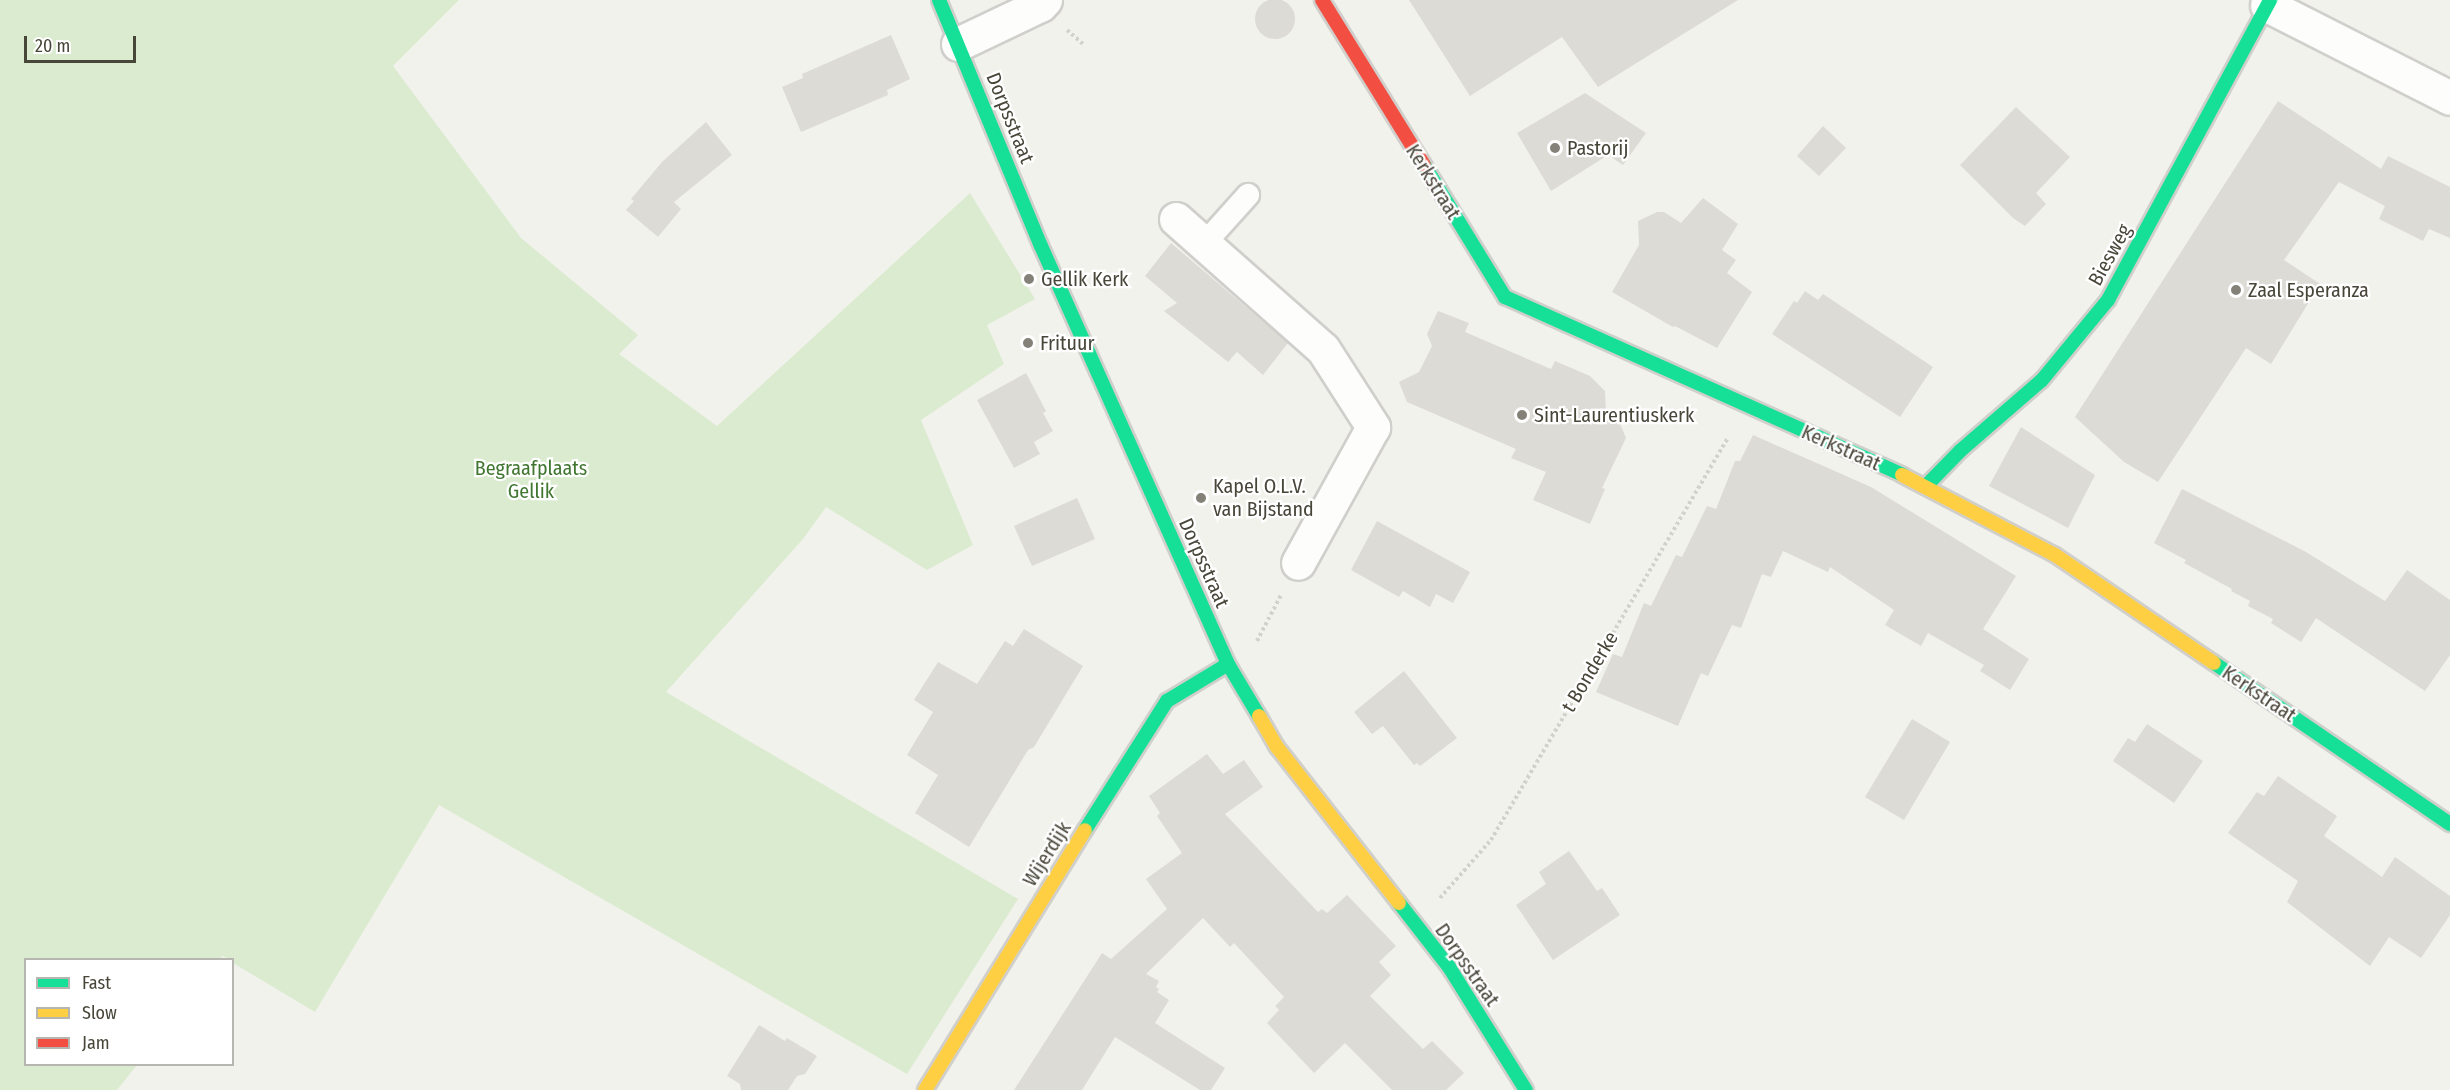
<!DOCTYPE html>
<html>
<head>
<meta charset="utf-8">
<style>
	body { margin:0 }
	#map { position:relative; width:2450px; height:1090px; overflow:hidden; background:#f2f2ed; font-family:"Fira Sans Condensed",sans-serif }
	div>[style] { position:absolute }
	.green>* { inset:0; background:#dbebcf }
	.building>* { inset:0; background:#dcdbd6 }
	.round { border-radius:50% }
	.path>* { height:4px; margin-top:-2px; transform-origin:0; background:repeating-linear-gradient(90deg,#d2d2cb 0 3px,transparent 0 6px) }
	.roads { filter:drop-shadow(2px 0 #d0cfcb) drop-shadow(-2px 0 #d0cfcb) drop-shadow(0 2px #d0cfcb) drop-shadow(0 -2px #d0cfcb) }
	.lane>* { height:22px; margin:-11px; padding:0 11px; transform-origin:11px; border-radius:11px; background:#fdfdfc }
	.street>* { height:33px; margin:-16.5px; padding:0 16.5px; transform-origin:16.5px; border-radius:16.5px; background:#fdfdfc }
	.fast>* { height:14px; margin:-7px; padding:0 7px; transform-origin:7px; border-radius:7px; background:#16e098 }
	.slow>* { height:14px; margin:-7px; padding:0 7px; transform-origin:7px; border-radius:7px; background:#ffcf43 }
	.jam>* { height:14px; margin:-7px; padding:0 7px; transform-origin:7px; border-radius:7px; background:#f24e42 }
	.dots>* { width:16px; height:16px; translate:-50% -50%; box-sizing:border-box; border:3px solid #fff; border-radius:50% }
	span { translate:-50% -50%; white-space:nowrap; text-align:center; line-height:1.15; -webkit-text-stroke:4.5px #fff; paint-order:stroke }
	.street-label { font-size:20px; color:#484539 }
	.poi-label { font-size:20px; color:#484539 }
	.left { translate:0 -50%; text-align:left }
	.park-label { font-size:20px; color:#407630 }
	.legend { position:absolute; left:24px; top:958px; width:210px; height:108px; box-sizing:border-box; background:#fff; border:2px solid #b6b5b0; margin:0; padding:8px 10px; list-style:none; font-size:18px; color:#484539 }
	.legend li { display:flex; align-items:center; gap:12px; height:30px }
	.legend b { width:30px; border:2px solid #b6b5b0 }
	.scale { position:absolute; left:24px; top:36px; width:112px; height:27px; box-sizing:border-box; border:3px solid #484539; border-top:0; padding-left:8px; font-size:18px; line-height:21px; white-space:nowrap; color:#484539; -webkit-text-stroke:4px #fff; paint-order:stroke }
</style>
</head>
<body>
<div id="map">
	<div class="green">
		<div style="clip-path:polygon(0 0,459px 0,393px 66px,521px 238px,638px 335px,619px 354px,717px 426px,970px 193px,1035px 299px,987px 325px,1004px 364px,921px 420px,973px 545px,927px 570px,826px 507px,803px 539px,666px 692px,1018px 899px,907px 1074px,439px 805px,315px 1012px,233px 963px,232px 960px,222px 956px,219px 960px,26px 960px,26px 1064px,137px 1065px,117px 1090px,0 1090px)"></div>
	</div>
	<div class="building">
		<div class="round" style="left:1255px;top:-1px;width:40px;height:40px"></div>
		<div style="clip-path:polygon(1409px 0,1738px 0,1598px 87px,1562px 37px,1470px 96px)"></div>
		<div style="clip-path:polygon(891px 35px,910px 79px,887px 90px,888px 95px,801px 132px,782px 87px,803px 78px,802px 74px)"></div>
		<div style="clip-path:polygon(1585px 93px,1646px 133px,1623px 165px,1608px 155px,1551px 191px,1517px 133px)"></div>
		<div style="clip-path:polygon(2278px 101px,2381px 169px,2388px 156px,2450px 187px,2450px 238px,2429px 229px,2423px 241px,2379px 219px,2385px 206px,2339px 182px,2284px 260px,2320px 284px,2271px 364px,2246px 348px,2158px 482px,2124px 462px,2075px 417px)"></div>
		<div style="clip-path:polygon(2016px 107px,2070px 157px,2036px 193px,2046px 204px,2025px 226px,2013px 218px,1960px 165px)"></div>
		<div style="clip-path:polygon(706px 122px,732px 155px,674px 202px,681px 209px,658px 237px,626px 210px,634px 201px,631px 199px,662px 162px)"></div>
		<div style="clip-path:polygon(1823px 126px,1846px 148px,1819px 176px,1797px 156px)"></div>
		<div style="clip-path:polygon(1703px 198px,1738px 224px,1722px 250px,1736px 260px,1727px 273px,1752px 292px,1717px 348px,1675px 326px,1673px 327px,1612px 292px,1639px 245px,1638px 221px,1657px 212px,1664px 212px,1681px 223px)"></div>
		<div style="clip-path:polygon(1171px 243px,1288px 343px,1263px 375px,1237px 352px,1228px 362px,1164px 311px,1177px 303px,1145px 276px)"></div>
		<div style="clip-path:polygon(1805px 291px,1818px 300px,1823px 294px,1933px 367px,1900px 417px,1772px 334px,1794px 301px,1797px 303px)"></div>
		<div style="clip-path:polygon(1438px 311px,1469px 323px,1465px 332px,1551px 369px,1555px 361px,1590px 376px,1605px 391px,1606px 414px,1618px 419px,1626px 438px,1602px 488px,1605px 489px,1590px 524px,1533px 500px,1546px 472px,1511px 458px,1516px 449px,1407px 402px,1399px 382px,1419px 372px,1432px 346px,1427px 334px)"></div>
		<div style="clip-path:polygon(1026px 373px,1046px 411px,1043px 413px,1053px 431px,1034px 442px,1040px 454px,1014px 468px,977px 400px)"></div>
		<div style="clip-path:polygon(2021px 427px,2095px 475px,2068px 528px,1989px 486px)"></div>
		<div style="clip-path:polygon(1753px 435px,1871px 487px,2016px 576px,1983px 629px,2029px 659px,2010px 690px,1980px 671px,1984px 665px,1928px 633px,1921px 646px,1885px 625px,1894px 610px,1830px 567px,1828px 572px,1783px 551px,1771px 577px,1762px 574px,1741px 628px,1732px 625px,1708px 676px,1701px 673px,1678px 726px,1596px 692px,1613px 654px,1622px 657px,1644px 603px,1651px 606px,1676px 555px,1682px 557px,1707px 506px,1716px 509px,1735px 461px,1740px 461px)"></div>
		<div style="clip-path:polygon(2182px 489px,2306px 552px,2385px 601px,2407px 570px,2450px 600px,2450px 655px,2425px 691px,2316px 618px,2301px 642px,2271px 623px,2273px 619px,2248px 606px,2250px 601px,2231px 591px,2232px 589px,2184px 563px,2186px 560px,2154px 543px)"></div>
		<div style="clip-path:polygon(1077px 498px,1095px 539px,1032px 566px,1014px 526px)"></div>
		<div style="clip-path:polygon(1377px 521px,1470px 572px,1453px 603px,1436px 594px,1430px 607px,1403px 591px,1399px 597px,1351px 570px)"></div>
		<div style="clip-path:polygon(1024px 629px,1083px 666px,1034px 747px,1028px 750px,969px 847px,915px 813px,938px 775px,907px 755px,933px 712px,914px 700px,938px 662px,977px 684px,1005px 641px,1013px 646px)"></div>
		<div style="clip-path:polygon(1404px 671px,1457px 738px,1420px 766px,1417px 763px,1414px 765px,1383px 726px,1372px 734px,1354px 712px)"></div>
		<div style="clip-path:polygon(1912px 719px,1950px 742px,1904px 820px,1865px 797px)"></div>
		<div style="clip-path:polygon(2147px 724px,2203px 761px,2174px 803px,2113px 761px,2128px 738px,2135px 742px)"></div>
		<div style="clip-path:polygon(1207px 754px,1223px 774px,1244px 760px,1263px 787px,1225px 814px,1318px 912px,1322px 909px,1327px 913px,1347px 895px,1396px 946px,1379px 962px,1391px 975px,1370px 996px,1423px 1049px,1432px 1041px,1464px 1073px,1446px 1090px,1392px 1090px,1345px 1043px,1314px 1073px,1267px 1023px,1279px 1010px,1275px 1006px,1284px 997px,1234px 943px,1230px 947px,1203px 918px,1146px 974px,1159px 981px,1156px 987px,1159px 989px,1157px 992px,1169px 1000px,1155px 1023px,1225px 1068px,1211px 1090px,1200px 1090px,1115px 1037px,1082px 1090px,1014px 1090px,1102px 953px,1111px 959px,1167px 909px,1146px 879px,1182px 853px,1157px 816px,1160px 813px,1149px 796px)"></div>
		<div style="clip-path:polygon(2278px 776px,2337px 816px,2324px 836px,2382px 877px,2395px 857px,2450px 896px,2450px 915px,2421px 958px,2389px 937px,2370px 966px,2287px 902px,2298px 881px,2228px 833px,2257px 792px,2264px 796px)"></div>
		<div style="clip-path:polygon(1569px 851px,1597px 891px,1602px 888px,1620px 915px,1553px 960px,1516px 905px,1546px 884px,1539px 872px)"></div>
		<div style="clip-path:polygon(759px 1025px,785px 1041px,787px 1038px,817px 1056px,805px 1074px,797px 1076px,788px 1090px,741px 1090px,740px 1084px,727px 1076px)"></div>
	</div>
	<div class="path">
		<div style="left:1067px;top:30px;width:21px;rotate:41deg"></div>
		<div style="left:1257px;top:641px;width:52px;rotate:-62.4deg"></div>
		<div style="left:1440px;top:898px;width:77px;rotate:-48.7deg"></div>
		<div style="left:1491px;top:840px;width:468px;rotate:-59.5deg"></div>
	</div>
	<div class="roads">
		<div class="lane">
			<div style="left:1204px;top:244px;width:66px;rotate:-48.1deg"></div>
		</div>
		<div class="street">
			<div style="left:2267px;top:5px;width:205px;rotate:26.9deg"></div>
			<div style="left:958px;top:44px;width:91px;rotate:-25.4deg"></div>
			<div style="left:1040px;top:5px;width:7px;rotate:-45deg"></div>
			<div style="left:1176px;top:219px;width:196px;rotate:41.5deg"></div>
			<div style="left:1323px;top:349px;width:93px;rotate:57.3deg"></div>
			<div style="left:1373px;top:427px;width:155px;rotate:118.9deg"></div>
		</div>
		<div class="fast">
			<div style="left:939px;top:0;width:266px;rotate:67.5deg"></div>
			<div style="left:1041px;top:246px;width:458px;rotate:65.9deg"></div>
			<div style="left:1228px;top:664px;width:61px;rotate:59.2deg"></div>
			<div style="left:1424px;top:165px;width:155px;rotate:58.5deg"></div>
			<div style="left:1505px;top:297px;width:435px;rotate:24.1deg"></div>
			<div style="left:1926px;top:486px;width:49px;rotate:-45.8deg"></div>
			<div style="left:1960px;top:451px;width:108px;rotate:-40.9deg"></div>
			<div style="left:2042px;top:380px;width:104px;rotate:-50.5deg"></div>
			<div style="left:2108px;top:300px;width:341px;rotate:-61.6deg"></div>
			<div style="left:2214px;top:663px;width:286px;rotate:34.3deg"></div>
			<div style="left:1085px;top:830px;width:153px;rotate:-57.6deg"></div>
			<div style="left:1167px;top:701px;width:71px;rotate:-31.2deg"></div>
			<div style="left:1399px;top:903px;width:81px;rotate:52deg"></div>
			<div style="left:1449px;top:967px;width:145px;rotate:58deg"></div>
		</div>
		<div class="slow">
			<div style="left:1902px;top:475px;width:173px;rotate:27.6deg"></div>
			<div style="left:2055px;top:555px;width:192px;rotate:34.2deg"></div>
			<div style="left:1259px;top:716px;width:36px;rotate:60deg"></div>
			<div style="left:1277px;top:747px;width:198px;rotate:52deg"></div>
			<div style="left:925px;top:1090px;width:305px;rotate:-58.4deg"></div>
		</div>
		<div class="jam">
			<div style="left:1322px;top:0;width:194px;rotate:58.3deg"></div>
		</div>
	</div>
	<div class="dots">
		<div style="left:1555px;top:148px;background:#848278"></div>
		<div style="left:1029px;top:279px;background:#848278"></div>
		<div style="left:2236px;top:290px;background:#848278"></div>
		<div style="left:1028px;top:343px;background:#848278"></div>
		<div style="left:1522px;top:415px;background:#848278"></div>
		<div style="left:1201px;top:498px;background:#848278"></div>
	</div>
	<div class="street-label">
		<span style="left:1010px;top:118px;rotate:68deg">Dorpsstraat</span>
		<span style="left:1433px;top:182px;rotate:58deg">Kerkstraat</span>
		<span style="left:2110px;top:255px;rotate:-61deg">Biesweg</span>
		<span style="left:1841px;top:448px;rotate:24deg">Kerkstraat</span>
		<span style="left:1204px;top:563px;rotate:66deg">Dorpsstraat</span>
		<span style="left:1590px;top:672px;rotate:-59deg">t Bonderke</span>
		<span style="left:2259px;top:694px;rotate:34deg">Kerkstraat</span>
		<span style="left:1047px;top:854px;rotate:-58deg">Wijerdijk</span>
		<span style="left:1467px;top:965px;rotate:55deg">Dorpsstraat</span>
	</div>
	<div class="poi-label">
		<span class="left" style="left:1567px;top:148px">Pastorij</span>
		<span class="left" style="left:1041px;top:279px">Gellik Kerk</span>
		<span class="left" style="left:2248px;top:290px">Zaal Esperanza</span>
		<span class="left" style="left:1040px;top:343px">Frituur</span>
		<span class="left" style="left:1534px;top:415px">Sint-Laurentiuskerk</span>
		<span class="left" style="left:1213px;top:498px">Kapel O.L.V.<br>van Bijstand</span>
	</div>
	<div class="park-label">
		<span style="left:531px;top:480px">Begraafplaats<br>Gellik</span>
	</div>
	<ul class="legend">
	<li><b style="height:8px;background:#16e098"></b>Fast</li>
	<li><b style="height:8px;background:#ffcf43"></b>Slow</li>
	<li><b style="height:8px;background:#f24e42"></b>Jam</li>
	</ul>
	<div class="scale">20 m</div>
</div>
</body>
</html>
